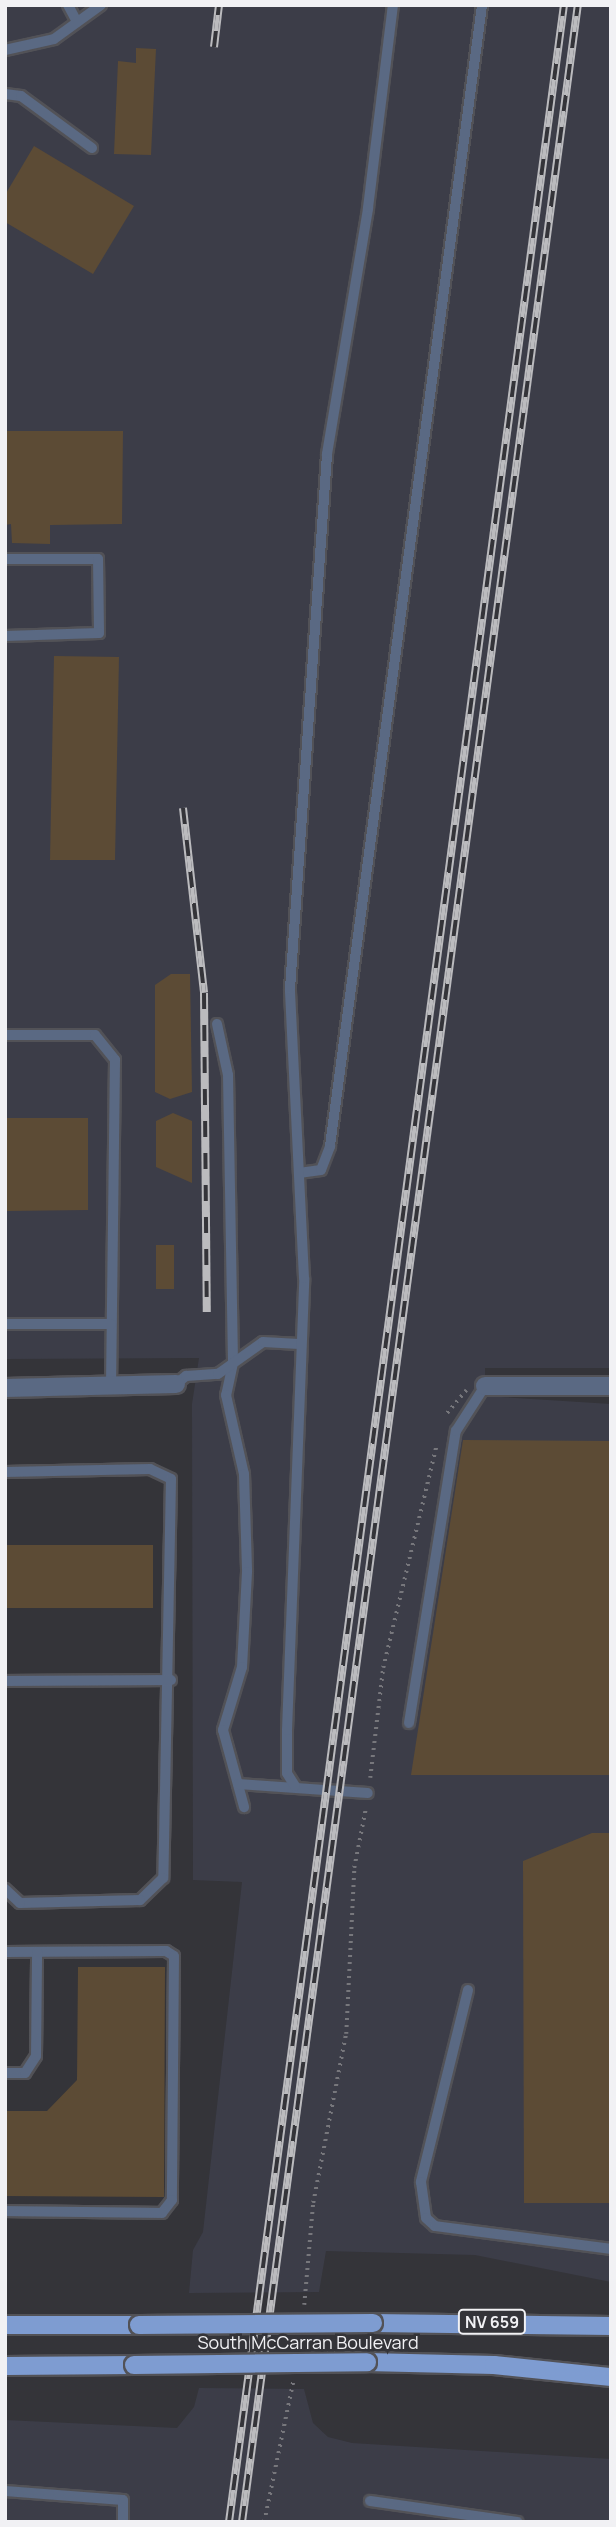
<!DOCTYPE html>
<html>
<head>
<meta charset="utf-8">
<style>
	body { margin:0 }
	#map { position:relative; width:616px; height:2527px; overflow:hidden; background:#343439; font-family:Manrope,sans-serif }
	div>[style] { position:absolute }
	.built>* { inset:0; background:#3c3d48 }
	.building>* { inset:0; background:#5c4b35 }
	.path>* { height:3.5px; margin-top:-1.75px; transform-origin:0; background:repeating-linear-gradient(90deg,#77777c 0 2px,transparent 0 7px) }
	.roads { filter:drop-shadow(2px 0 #525257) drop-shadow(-2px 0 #525257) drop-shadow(0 2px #525257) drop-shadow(0 -2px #525257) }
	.lane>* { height:10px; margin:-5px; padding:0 5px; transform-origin:5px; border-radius:5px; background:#5a6983 }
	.street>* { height:18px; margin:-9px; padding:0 9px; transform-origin:9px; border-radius:9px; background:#5a6983 }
	.primary>* { height:18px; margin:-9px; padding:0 9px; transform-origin:9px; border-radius:9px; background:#7e9cd1 }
	.rail>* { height:8px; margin-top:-4px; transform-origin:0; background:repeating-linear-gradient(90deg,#343439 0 16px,#bbbbbe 0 32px); box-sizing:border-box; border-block:2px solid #bbbbbe }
	.bridges { filter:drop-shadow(2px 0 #525257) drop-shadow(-2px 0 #525257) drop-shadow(0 2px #525257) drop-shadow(0 -2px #525257) }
	.primary-bridge>* { height:18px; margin:-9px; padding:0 9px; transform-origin:9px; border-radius:9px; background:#7e9cd1 }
	span { translate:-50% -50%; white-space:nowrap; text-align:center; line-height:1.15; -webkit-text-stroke:5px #343439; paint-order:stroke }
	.shield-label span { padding:2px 5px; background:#343439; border:2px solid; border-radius:5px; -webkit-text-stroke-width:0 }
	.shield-label { font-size:16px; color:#f1f1f4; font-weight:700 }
	.street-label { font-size:18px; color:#f1f1f4 }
	.frame { position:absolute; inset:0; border:7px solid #f1f1f4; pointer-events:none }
</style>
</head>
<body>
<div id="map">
	<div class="built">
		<div style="clip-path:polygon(5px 5px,611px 5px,611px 1368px,485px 1368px,485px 1396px,611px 1404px,611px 2282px,475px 2255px,326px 2251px,319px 2292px,189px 2293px,193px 2250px,203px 2232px,242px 1882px,193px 1880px,192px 1404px,199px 1358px,5px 1359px)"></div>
		<div style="clip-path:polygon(199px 2388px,304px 2389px,313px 2423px,328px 2437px,352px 2443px,611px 2459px,611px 2522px,5px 2522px,5px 2420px,177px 2428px,194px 2407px)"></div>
	</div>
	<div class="building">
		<div style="clip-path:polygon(136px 48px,156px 49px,151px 155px,114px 154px,118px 61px,136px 63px)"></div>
		<div style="clip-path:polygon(34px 146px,134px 206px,93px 274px,5px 222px,5px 195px)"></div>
		<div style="clip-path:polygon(5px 431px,123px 431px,122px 524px,50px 525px,50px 544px,12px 543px,11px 524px,5px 525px)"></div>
		<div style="clip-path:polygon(54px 656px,119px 657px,115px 860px,50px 860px)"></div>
		<div style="clip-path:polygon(171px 974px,190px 974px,192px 1092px,170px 1099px,155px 1092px,155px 985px)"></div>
		<div style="clip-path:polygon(173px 1113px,192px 1121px,192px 1183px,156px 1167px,156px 1121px)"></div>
		<div style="clip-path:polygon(5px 1118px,88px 1118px,88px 1210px,5px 1211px)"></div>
		<div style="clip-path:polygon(156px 1245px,174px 1245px,174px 1289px,156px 1289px)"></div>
		<div style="clip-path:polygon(463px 1440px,611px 1441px,611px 1775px,411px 1775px)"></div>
		<div style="clip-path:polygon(5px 1545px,153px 1545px,153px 1608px,5px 1608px)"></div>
		<div style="clip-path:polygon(592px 1833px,611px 1833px,611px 2203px,524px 2203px,523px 1861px)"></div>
		<div style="clip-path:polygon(78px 1967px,165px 1967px,164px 2197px,5px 2196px,5px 2111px,47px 2111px,77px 2080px)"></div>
	</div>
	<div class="path">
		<div style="left:447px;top:1413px;width:30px;rotate:-50deg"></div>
		<div style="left:370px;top:1778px;width:111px;rotate:-83.3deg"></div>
		<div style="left:383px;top:1668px;width:227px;rotate:-76.5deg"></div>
		<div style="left:304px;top:2305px;width:102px;rotate:-85deg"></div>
		<div style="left:313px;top:2203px;width:172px;rotate:-79deg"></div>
		<div style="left:346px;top:2034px;width:166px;rotate:-87.2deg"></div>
		<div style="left:354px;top:1868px;width:62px;rotate:-78.9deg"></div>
		<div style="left:264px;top:2522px;width:143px;rotate:-78.3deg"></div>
	</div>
	<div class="roads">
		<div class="lane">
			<div style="left:68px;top:5px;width:19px;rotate:62deg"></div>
			<div style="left:5px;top:50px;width:50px;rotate:-12.7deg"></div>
			<div style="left:54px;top:39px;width:58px;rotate:-35.9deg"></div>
			<div style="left:5px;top:94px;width:16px;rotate:7deg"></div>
			<div style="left:21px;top:96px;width:88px;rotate:36.2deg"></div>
			<div style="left:5px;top:559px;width:93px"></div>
			<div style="left:98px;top:559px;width:74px;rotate:89.2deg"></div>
			<div style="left:99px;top:633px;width:94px;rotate:178.2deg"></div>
			<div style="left:217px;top:1024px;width:52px;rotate:77.8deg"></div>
			<div style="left:228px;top:1075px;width:288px;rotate:89deg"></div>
			<div style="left:233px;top:1363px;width:33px;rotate:102deg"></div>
			<div style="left:226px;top:1395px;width:81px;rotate:77.2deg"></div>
			<div style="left:244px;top:1474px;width:98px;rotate:88.2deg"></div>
			<div style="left:247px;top:1572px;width:95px;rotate:93deg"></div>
			<div style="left:242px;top:1667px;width:66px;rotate:106.8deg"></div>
			<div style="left:223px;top:1730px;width:80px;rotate:74.7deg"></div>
			<div style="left:5px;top:1035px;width:90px"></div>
			<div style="left:95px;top:1035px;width:32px;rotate:51deg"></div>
			<div style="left:115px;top:1060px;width:326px;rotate:90.7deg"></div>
			<div style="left:299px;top:1173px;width:22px;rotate:-8deg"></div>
			<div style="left:321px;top:1170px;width:26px;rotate:-69deg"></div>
			<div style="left:330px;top:1146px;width:1151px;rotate:-82.41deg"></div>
			<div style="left:5px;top:1324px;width:106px"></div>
			<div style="left:176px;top:1384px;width:13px;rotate:-39deg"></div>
			<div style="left:186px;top:1376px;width:32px;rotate:-4deg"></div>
			<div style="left:218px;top:1374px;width:55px;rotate:-35.4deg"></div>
			<div style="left:263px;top:1342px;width:36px;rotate:3deg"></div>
			<div style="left:5px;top:1472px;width:145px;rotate:-1.2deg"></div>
			<div style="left:150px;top:1469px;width:23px;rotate:25deg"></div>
			<div style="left:171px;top:1479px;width:399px;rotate:91.1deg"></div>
			<div style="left:163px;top:1878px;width:32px;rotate:136deg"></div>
			<div style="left:140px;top:1900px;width:120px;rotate:178.6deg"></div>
			<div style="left:20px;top:1903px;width:21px;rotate:-137deg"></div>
			<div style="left:5px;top:1681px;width:166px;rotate:-0.3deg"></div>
			<div style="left:409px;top:1723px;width:296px;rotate:-80.9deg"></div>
			<div style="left:456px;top:1431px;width:54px;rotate:-57.2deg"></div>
			<div style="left:238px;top:1784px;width:130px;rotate:4deg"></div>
			<div style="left:295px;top:1786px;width:15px;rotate:-122deg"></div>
			<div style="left:287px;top:1773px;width:43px;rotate:-90deg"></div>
			<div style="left:287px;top:1730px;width:452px;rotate:-87.8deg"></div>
			<div style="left:304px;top:1278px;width:289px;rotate:-92.8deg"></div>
			<div style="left:290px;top:989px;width:536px;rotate:-86.04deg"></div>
			<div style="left:327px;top:454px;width:249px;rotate:-80.5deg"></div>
			<div style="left:368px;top:208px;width:205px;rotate:-83deg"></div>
			<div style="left:5px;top:1952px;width:161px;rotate:-0.4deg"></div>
			<div style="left:166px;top:1951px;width:9px;rotate:32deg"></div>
			<div style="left:174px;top:1956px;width:244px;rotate:90.5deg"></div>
			<div style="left:172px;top:2200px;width:16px;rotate:128deg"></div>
			<div style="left:162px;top:2213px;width:157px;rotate:-179.3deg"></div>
			<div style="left:468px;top:1990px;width:198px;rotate:103.8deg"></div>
			<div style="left:421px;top:2182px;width:36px;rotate:82deg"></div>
			<div style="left:426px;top:2218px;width:12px;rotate:42deg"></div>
			<div style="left:435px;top:2226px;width:177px;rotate:7.4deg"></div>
			<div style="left:5px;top:2073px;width:20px"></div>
			<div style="left:25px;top:2073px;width:20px;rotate:-57deg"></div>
			<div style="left:36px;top:2056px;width:104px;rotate:-89.4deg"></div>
			<div style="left:5px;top:2491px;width:118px;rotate:4.4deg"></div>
			<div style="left:123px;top:2500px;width:22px;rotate:90deg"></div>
			<div style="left:370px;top:2501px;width:149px;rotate:8.1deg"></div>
		</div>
		<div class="street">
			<div style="left:485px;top:1386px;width:126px"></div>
			<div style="left:5px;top:1388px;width:171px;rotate:-1.3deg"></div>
		</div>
		<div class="primary">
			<div style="left:373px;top:2323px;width:238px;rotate:0.7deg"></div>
			<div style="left:5px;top:2325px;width:134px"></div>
			<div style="left:367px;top:2362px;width:127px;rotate:1.4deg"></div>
			<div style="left:494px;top:2365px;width:118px;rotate:5.9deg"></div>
			<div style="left:5px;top:2366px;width:129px;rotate:-0.4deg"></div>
		</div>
	</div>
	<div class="rail">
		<div style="left:214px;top:47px;width:42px;rotate:-83.2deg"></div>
		<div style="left:183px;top:808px;width:186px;rotate:83.5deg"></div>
		<div style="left:204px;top:993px;width:319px;rotate:89.5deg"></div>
		<div style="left:229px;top:2522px;width:2539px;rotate:-82.42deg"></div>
		<div style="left:242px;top:2522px;width:2539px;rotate:-82.4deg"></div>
	</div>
	<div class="bridges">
		<div class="primary-bridge">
			<div style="left:139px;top:2325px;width:234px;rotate:-0.5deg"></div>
			<div style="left:134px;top:2365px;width:233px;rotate:-0.7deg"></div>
		</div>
	</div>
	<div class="shield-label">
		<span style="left:492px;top:2322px">NV 659</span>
	</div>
	<div class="street-label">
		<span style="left:308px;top:2342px">South McCarran Boulevard</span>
	</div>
	<div class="frame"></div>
</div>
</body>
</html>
